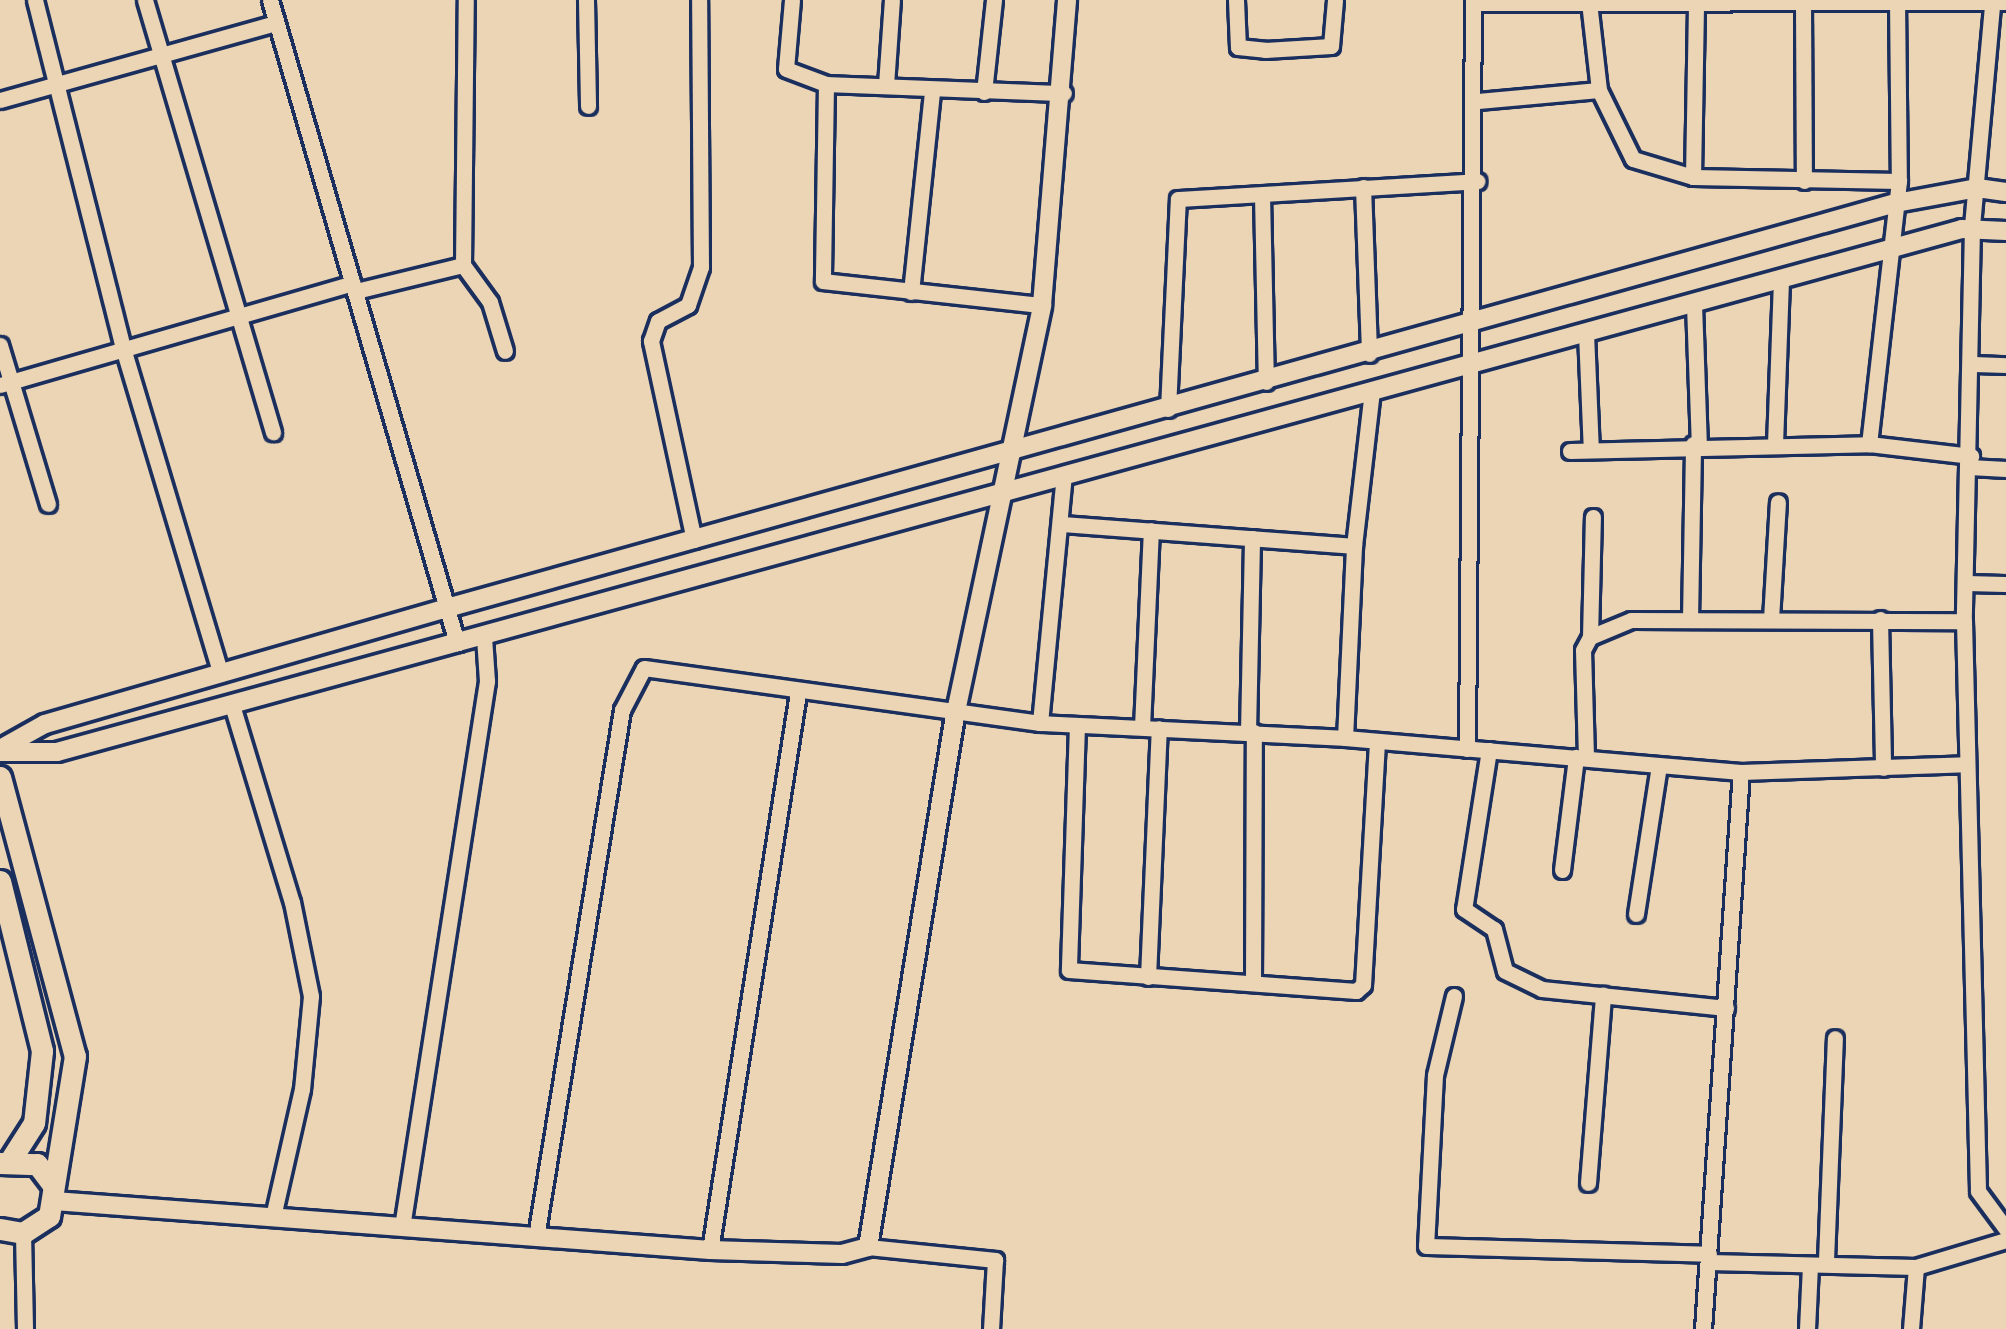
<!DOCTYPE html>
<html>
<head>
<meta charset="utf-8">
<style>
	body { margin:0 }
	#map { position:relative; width:2006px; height:1329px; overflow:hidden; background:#ebd5b4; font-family:Pangolin,sans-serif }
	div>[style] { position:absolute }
	.roads { filter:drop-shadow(3px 0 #1b2f5e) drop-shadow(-3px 0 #1b2f5e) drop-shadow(0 3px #1b2f5e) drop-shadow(0 -3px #1b2f5e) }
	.minor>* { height:15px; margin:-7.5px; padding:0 7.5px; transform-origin:7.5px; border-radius:7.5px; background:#ebd5b4 }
	.tertiary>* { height:18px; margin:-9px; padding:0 9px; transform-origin:9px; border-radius:9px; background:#ebd5b4 }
	.secondary>* { height:21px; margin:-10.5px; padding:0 10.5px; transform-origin:10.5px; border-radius:10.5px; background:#ebd5b4 }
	span { translate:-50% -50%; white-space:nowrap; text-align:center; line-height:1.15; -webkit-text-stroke:12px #ebd5b4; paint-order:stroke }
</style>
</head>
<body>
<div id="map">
	<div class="roads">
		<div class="minor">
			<div style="left:35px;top:0;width:359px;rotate:75.8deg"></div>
			<div style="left:123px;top:348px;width:340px;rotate:73.3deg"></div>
			<div style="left:145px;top:0;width:451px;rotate:73.5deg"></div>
			<div style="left:270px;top:0;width:670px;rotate:73.78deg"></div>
			<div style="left:586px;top:0;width:106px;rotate:88.9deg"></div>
			<div style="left:792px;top:0;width:69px;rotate:95deg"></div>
			<div style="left:786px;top:69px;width:43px;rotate:20.6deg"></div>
			<div style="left:826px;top:84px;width:238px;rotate:2.2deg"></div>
			<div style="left:1236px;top:0;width:47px;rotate:87.6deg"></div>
			<div style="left:1238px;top:47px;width:27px;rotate:6deg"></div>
			<div style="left:1265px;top:50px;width:66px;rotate:-3.5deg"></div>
			<div style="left:1331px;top:46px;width:46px;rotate:-85deg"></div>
			<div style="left:1897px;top:0;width:181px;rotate:89.4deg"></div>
			<div style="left:1589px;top:2px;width:89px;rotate:83.5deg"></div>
			<div style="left:1473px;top:3px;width:533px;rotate:-0.11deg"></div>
			<div style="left:1803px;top:4px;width:177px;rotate:89.7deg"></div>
			<div style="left:1992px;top:6px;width:222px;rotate:95.2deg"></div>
			<div style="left:1972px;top:227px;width:394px;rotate:91.2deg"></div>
			<div style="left:1964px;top:621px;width:570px;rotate:88.59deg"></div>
			<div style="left:1978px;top:1191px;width:47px;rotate:53.6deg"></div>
			<div style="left:826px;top:84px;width:197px;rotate:90.9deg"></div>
			<div style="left:823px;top:281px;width:220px;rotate:6.3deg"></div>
			<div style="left:886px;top:85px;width:85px;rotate:-86deg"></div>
			<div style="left:984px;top:92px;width:93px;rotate:-83.8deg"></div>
			<div style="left:0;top:100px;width:286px;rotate:-15.6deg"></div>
			<div style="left:1478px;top:101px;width:121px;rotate:-5.2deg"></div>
			<div style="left:1599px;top:90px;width:77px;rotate:63.8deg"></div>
			<div style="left:1633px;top:159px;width:63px;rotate:16.7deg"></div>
			<div style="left:1693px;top:177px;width:206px;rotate:1.1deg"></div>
			<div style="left:1899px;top:181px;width:265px;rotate:96.5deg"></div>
			<div style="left:1693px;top:177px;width:172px;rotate:-89deg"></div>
			<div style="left:1363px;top:187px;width:167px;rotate:87.9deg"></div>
			<div style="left:1262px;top:195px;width:187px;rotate:88.8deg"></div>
			<div style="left:463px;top:265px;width:46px;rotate:53.9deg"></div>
			<div style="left:490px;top:302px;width:51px;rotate:73deg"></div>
			<div style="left:356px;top:291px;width:110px;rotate:-13.7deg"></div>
			<div style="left:463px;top:265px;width:265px;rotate:-89.4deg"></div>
			<div style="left:911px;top:292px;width:202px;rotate:-84deg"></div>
			<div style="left:1694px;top:304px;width:140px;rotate:88deg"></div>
			<div style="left:1586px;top:333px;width:117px;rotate:87.6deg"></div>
			<div style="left:0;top:345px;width:166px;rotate:73.2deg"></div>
			<div style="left:1974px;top:364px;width:32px;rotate:2deg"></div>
			<div style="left:0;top:385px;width:367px;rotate:-16.1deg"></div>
			<div style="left:1168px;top:409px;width:210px;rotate:-87.3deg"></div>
			<div style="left:1178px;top:199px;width:300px;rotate:-3.4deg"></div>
			<div style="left:1775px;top:444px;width:164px;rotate:-87.9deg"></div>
			<div style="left:1570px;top:451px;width:299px;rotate:-1.3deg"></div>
			<div style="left:1869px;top:444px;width:103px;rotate:6.7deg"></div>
			<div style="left:1969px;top:467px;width:37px;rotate:3deg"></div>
			<div style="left:1063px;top:524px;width:292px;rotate:4.3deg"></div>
			<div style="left:694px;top:540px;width:204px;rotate:-102.2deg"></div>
			<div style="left:651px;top:341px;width:21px;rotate:-71deg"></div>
			<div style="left:658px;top:321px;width:34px;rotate:-28deg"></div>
			<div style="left:688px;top:305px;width:40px;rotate:-71.1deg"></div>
			<div style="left:701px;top:267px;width:267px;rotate:-90.4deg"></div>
			<div style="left:1965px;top:583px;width:41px;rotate:1.4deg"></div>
			<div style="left:1771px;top:619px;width:117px;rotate:-86.6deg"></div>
			<div style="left:1880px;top:619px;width:149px;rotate:88.8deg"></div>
			<div style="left:1690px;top:620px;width:176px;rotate:-89deg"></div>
			<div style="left:1590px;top:637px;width:120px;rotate:-88.6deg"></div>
			<div style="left:232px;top:705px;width:206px;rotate:73.1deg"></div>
			<div style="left:292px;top:902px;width:96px;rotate:78.6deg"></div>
			<div style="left:311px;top:996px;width:93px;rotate:95.5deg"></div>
			<div style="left:302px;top:1089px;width:131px;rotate:102.8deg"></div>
			<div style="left:1040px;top:723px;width:248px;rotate:-84.5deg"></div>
			<div style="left:1077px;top:725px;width:245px;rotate:91.9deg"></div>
			<div style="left:1069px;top:970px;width:288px;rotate:4.2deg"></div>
			<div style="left:1356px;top:991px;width:9px;rotate:-41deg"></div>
			<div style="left:1363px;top:985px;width:244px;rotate:-86.7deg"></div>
			<div style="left:1142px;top:727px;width:197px;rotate:-87.4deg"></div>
			<div style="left:1248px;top:732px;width:194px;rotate:-88.8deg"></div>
			<div style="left:1345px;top:738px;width:192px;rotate:-87.3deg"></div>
			<div style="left:1354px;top:546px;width:156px;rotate:-83.4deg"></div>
			<div style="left:1467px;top:749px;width:749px;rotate:-89.54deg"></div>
			<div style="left:1489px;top:750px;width:161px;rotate:98.9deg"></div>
			<div style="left:1464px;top:909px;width:36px;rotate:34deg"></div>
			<div style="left:1494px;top:929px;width:43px;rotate:75.3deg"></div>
			<div style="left:1505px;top:971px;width:41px;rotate:25.9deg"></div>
			<div style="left:1542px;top:989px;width:185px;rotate:5.9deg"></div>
			<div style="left:1586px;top:757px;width:107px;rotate:-91.6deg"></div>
			<div style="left:1583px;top:650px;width:15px;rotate:-62deg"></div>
			<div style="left:1590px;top:637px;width:44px;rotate:-22.5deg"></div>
			<div style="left:1631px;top:620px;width:333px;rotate:0.2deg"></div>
			<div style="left:1562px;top:870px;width:114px;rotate:-82.9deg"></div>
			<div style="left:1636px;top:914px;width:150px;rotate:-81.2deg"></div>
			<div style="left:1148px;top:977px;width:249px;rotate:-87.5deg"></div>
			<div style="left:1253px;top:982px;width:250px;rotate:-89.8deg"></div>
			<div style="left:1454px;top:996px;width:81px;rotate:103.5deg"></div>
			<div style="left:1435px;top:1075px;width:171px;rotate:93deg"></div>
			<div style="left:1426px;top:1246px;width:283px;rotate:1.6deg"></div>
			<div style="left:1588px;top:1183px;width:189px;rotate:-85.4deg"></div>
			<div style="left:402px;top:1227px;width:553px;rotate:-81.15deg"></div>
			<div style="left:487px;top:681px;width:44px;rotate:-93.9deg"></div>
			<div style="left:23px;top:1233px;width:96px;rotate:88.8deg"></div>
			<div style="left:536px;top:1237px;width:534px;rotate:-80.73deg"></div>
			<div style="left:622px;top:710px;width:47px;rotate:-62.4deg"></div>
			<div style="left:644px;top:668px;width:400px;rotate:7.9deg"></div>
			<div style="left:1040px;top:723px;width:305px;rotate:2.8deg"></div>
			<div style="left:1345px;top:738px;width:397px;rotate:4.9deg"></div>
			<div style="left:1741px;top:772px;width:225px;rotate:-2deg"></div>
			<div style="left:868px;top:1247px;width:128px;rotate:5.8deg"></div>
			<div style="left:995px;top:1260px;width:69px;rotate:93.3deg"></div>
			<div style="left:710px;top:1250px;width:564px;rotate:-81.02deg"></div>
			<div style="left:1826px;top:1260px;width:222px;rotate:-87.7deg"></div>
			<div style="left:1709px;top:1262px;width:207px;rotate:1.4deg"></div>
			<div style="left:1916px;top:1267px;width:94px;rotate:-16.7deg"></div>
			<div style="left:1703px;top:1329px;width:558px;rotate:-86.1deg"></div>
			<div style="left:1807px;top:1329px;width:64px;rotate:-87.3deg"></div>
			<div style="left:1911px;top:1329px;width:62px;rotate:-85.4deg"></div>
		</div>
		<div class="tertiary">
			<div style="left:0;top:749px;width:51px;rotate:-29.1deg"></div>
			<div style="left:45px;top:724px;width:418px;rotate:-16.1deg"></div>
			<div style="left:447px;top:608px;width:1505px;rotate:-15.62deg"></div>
			<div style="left:1896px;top:203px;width:82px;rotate:-10.5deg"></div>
			<div style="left:1977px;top:188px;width:29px;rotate:8deg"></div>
			<div style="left:0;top:752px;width:57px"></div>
			<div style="left:57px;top:752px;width:1975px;rotate:-15.35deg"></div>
			<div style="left:1962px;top:229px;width:44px;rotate:2.6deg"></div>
			<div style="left:54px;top:1201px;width:658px;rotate:4.27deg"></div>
			<div style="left:710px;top:1250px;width:132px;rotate:1.7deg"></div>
			<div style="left:842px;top:1254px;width:27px;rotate:-15deg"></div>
			<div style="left:868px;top:1247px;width:538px;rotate:-80.7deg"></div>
			<div style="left:955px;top:716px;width:420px;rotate:-78deg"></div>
			<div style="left:1042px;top:305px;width:306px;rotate:-85.3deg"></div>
		</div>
		<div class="secondary">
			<div style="left:0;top:777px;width:289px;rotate:75deg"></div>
			<div style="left:75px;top:1056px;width:162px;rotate:99.2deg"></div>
			<div style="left:49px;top:1216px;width:31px;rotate:147deg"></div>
			<div style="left:23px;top:1233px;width:23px;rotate:-170deg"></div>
			<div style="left:0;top:881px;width:175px;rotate:76.1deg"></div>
			<div style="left:42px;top:1051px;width:72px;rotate:96.3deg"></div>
			<div style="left:34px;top:1123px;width:43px;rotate:122.6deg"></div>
			<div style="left:0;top:1163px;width:37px;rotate:2deg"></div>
			<div style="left:37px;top:1164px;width:26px;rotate:53deg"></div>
		</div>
	</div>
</div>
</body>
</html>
